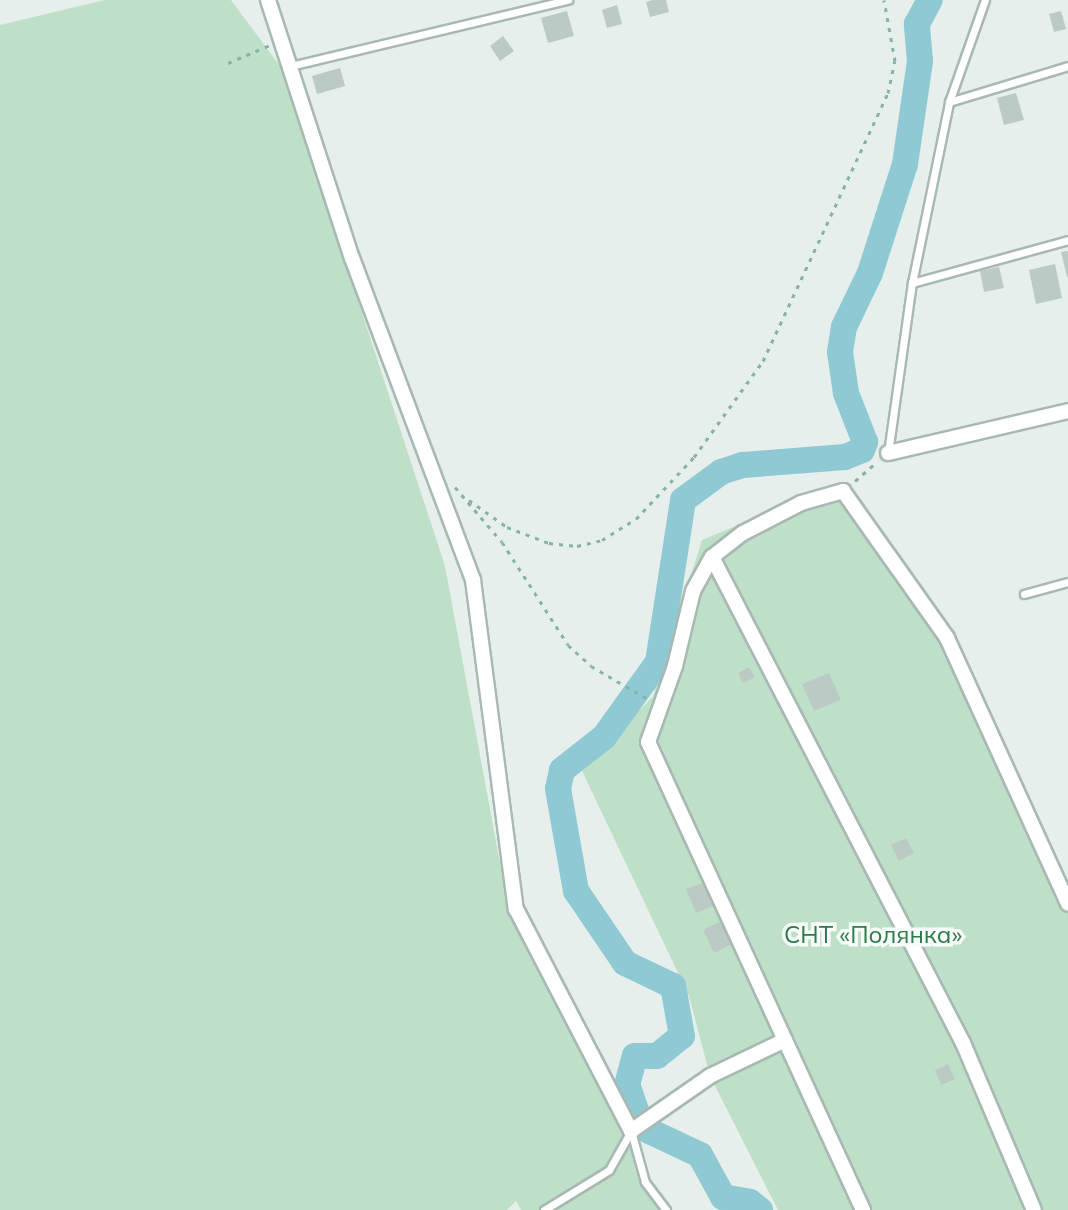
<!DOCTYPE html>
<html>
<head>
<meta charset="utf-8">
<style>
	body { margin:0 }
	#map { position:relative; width:1068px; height:1210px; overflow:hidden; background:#e6efeb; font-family:Mulish,sans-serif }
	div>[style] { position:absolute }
	.green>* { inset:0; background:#bfe0c8 }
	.river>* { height:26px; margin:-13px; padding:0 13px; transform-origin:13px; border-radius:13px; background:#8ec9d4 }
	.building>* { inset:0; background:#bbcac4 }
	.path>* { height:3px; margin-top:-1.5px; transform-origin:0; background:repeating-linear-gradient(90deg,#86b3a5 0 4px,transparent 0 10px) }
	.roads { filter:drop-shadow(2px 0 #a8b8b2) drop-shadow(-2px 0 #a8b8b2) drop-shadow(0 2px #a8b8b2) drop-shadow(0 -2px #a8b8b2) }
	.lane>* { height:7px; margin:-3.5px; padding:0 3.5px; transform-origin:3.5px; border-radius:3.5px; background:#fff }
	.street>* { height:14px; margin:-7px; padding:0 7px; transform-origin:7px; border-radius:7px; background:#fff }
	span { translate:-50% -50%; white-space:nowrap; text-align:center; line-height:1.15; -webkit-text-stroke:7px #f7fbf9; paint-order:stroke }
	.park-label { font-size:24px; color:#2d7a4b }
</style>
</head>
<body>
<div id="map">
	<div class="green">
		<div style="clip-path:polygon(105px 0,231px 0,282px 69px,445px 566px,509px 912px,665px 1210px,521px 1210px,516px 1201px,507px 1210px,0 1210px,0 25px)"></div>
		<div style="clip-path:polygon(841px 483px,939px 634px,1068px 892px,1068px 1210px,778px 1210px,710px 1076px,689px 996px,582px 771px,653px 696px,702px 540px)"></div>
	</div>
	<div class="river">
		<div style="left:639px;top:1119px;width:36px;rotate:-109deg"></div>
		<div style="left:627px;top:1085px;width:30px;rotate:-75deg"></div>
		<div style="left:635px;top:1056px;width:22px"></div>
		<div style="left:657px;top:1056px;width:32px;rotate:-39deg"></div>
		<div style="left:682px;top:1036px;width:51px;rotate:-100.2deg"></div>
		<div style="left:673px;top:986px;width:53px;rotate:-154.4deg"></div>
		<div style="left:625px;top:963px;width:87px;rotate:-124.2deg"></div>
		<div style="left:576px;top:891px;width:104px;rotate:-100deg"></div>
		<div style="left:558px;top:789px;width:19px;rotate:-78deg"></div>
		<div style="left:562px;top:770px;width:53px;rotate:-38.2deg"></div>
		<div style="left:604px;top:737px;width:92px;rotate:-54.2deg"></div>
		<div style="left:658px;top:662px;width:164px;rotate:-81.2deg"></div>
		<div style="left:683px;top:500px;width:47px;rotate:-36.4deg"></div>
		<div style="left:721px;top:472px;width:23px;rotate:-18deg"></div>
		<div style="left:743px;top:465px;width:102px;rotate:-4.5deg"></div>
		<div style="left:845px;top:457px;width:18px;rotate:-22deg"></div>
		<div style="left:862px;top:450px;width:9px;rotate:-69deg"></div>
		<div style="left:865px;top:442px;width:53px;rotate:-111.2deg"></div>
		<div style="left:846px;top:393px;width:41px;rotate:-98.3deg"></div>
		<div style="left:840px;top:352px;width:25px;rotate:-81deg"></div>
		<div style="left:844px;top:327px;width:60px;rotate:-64.3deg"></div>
		<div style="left:870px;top:273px;width:114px;rotate:-72.2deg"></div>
		<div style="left:905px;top:164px;width:104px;rotate:-81.7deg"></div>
		<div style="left:920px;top:61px;width:37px;rotate:-95deg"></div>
		<div style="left:917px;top:24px;width:27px;rotate:-62deg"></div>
		<div style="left:645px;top:1129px;width:61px;rotate:25.3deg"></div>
		<div style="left:700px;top:1155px;width:48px;rotate:61.3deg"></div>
		<div style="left:723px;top:1197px;width:27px;rotate:10deg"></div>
		<div style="left:750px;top:1202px;width:13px;rotate:39deg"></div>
	</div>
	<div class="building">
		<div style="clip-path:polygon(653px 0,666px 0,669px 12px,650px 17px,646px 2px)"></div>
		<div style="clip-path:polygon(617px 5px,622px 24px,607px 28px,602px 10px)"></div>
		<div style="clip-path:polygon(567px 11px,574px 36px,548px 43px,541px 18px)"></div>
		<div style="clip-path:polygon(1061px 11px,1066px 29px,1054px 32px,1049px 14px)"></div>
		<div style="clip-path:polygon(503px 36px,514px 51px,500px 61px,490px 46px)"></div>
		<div style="clip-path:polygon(340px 68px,345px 86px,317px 94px,312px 76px)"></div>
		<div style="clip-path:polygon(1016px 93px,1024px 120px,1004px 125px,997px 98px)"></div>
		<div style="clip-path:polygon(1068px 251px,1068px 277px,1067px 277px,1061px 252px)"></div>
		<div style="clip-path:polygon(1055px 264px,1062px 298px,1036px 304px,1029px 270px)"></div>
		<div style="clip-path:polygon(999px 267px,1004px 288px,984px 292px,980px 271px)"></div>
		<div style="clip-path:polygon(749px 667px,755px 677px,743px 683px,738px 673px)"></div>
		<div style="clip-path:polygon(829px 673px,841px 700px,814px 711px,802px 684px)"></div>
		<div style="clip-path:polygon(906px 838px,914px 853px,899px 861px,891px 845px)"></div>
		<div style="clip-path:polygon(705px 882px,714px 906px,696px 913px,686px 889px)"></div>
		<div style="clip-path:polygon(721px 921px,732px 944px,714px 953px,703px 930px)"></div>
		<div style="clip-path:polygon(948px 1064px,955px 1079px,941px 1085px,935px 1070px)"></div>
	</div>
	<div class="path">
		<div style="left:228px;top:63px;width:46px;rotate:-23.2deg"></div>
		<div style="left:855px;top:481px;width:28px;rotate:-41deg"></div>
		<div style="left:455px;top:487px;width:72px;rotate:49.5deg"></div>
		<div style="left:502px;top:542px;width:122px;rotate:57.3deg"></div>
		<div style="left:568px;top:645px;width:31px;rotate:42deg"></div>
		<div style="left:591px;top:666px;width:66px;rotate:30.1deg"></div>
		<div style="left:469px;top:500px;width:47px;rotate:35.4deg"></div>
		<div style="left:507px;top:527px;width:45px;rotate:20.9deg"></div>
		<div style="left:549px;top:543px;width:28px;rotate:6deg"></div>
		<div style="left:577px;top:546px;width:26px;rotate:-13deg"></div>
		<div style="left:602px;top:540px;width:40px;rotate:-32deg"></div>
		<div style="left:636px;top:519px;width:85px;rotate:-46.9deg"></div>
		<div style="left:694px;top:457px;width:118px;rotate:-54.3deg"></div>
		<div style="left:763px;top:361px;width:296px;rotate:-65deg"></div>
		<div style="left:888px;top:93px;width:33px;rotate:-78deg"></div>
		<div style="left:895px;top:61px;width:62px;rotate:-100.2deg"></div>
	</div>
	<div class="roads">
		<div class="lane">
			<div style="left:290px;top:66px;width:286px;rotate:-13.4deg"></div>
			<div style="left:949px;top:102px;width:124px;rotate:-16.8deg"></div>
			<div style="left:912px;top:283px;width:162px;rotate:-15.4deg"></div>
			<div style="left:888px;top:453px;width:172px;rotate:-82deg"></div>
			<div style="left:912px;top:283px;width:185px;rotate:-78.4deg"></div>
			<div style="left:949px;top:102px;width:108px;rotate:-70.6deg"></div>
			<div style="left:1024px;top:594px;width:46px;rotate:-15.3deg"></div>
			<div style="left:631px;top:1131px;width:53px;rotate:74.6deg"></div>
			<div style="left:645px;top:1182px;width:35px;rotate:53deg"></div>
			<div style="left:544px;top:1210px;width:76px;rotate:-31.6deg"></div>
			<div style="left:609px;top:1170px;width:45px;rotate:-60.6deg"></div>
		</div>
		<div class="street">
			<div style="left:268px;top:0;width:271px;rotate:72deg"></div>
			<div style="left:352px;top:258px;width:344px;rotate:69.4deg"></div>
			<div style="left:473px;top:580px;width:332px;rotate:82.6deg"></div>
			<div style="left:516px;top:909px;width:250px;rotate:62.6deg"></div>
			<div style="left:631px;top:1131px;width:96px;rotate:-34.8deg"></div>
			<div style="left:710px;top:1076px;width:83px;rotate:-25.6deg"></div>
			<div style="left:888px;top:453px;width:185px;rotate:-13.1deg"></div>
			<div style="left:712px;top:557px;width:547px;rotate:62.69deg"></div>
			<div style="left:963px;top:1043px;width:181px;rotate:67deg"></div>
			<div style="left:863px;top:1210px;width:515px;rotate:-114.67deg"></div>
			<div style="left:648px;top:742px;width:81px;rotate:-70.4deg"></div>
			<div style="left:675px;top:666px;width:77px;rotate:-76.5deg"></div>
			<div style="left:693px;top:591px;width:39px;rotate:-61deg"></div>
			<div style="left:712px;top:557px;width:39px;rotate:-38deg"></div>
			<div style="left:743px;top:533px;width:65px;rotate:-27.3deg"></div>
			<div style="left:801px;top:503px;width:44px;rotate:-15.9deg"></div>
			<div style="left:843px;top:491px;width:180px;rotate:54.7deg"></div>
			<div style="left:947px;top:638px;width:292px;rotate:65.5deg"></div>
		</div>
	</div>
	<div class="park-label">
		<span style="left:873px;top:935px">СНТ «Полянка»</span>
	</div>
</div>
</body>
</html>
